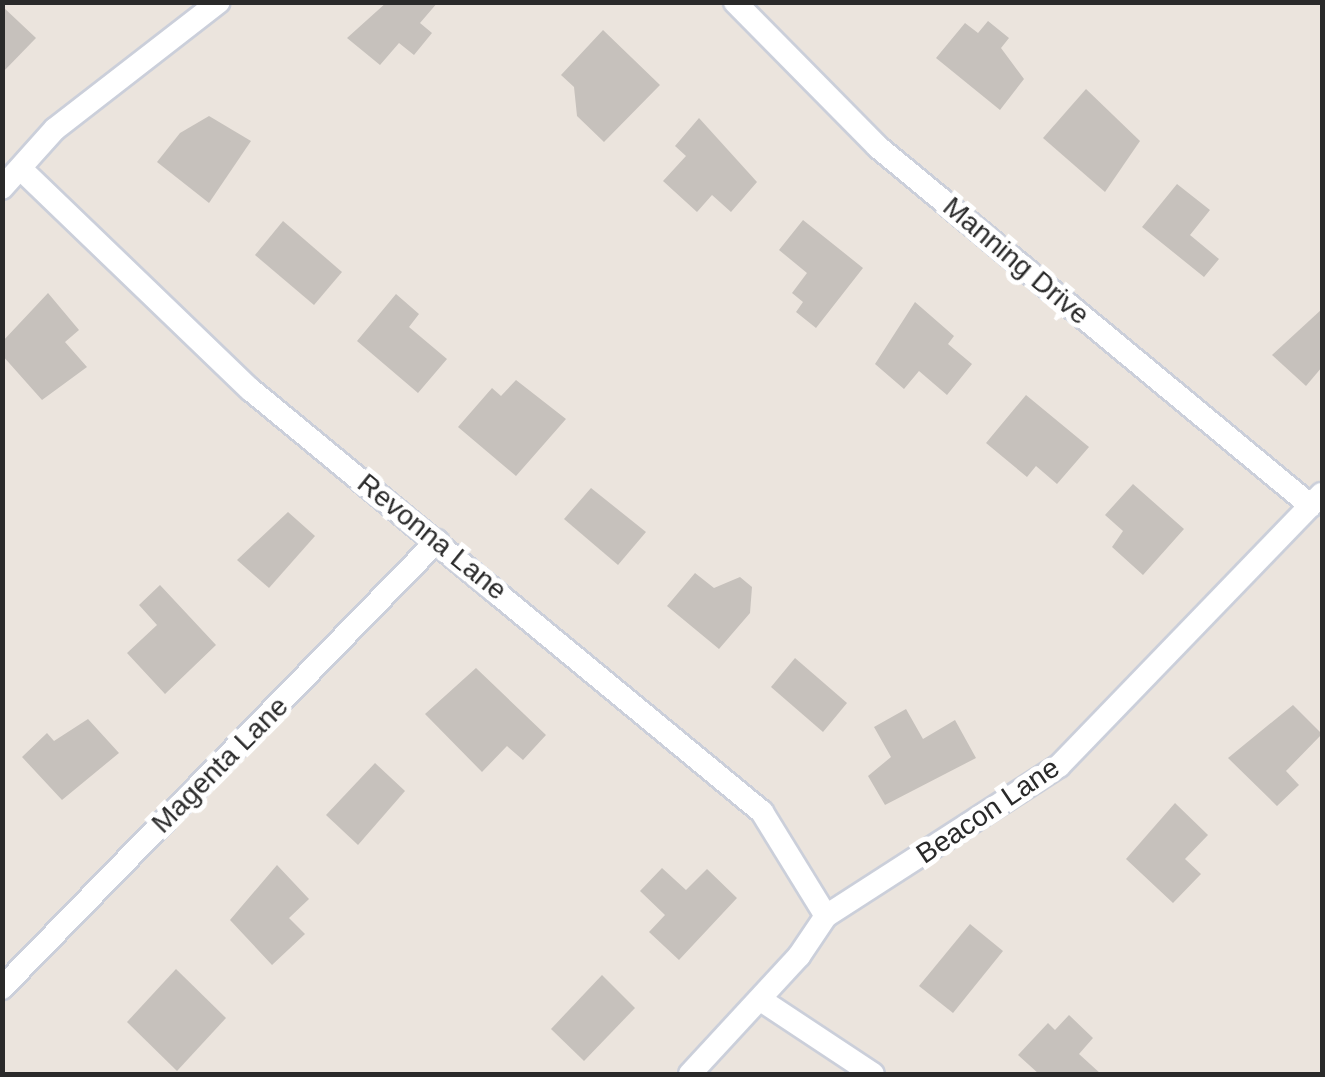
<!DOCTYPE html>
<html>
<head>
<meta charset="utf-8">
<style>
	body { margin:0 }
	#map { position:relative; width:1325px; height:1077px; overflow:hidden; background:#ebe4dd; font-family:Arial,sans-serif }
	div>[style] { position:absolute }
	.building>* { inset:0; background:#c6c1bc }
	.roads { filter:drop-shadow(2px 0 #cbcfda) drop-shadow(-2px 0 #cbcfda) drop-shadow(0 2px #cbcfda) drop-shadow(0 -2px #cbcfda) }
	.minor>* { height:22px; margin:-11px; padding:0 11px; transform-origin:11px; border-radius:11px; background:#fff }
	span { translate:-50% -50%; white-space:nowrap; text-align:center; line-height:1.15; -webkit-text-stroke:10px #fff; paint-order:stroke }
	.street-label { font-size:28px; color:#2a2a2a }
	.frame { position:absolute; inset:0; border:5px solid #2a2a2a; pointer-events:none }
</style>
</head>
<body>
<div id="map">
	<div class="building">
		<div style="clip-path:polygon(387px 2px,438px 2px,420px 23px,432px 33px,414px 55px,399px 43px,380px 65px,347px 38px)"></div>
		<div style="clip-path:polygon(2px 6px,36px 38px,2px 73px)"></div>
		<div style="clip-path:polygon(988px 21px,1009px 38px,1001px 48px,1024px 79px,1000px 110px,936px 58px,965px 23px,978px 33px)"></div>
		<div style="clip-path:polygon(603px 30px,660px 85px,604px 142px,577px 116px,574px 87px,561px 75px)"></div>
		<div style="clip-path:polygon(1086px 89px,1140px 141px,1105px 192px,1043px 138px)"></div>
		<div style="clip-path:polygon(209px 116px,251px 141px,209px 203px,157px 162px,180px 133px)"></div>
		<div style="clip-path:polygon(699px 118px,757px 182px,731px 212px,712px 195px,697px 212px,663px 181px,686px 156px,675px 146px)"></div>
		<div style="clip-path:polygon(1177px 184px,1210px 210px,1190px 235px,1219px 259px,1204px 277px,1142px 227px)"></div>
		<div style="clip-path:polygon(803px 220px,863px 268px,816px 328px,796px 312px,803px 302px,792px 293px,807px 273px,779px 250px)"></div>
		<div style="clip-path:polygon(283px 221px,342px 272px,314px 305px,255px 255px)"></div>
		<div style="clip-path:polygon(48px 293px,79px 330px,65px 342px,87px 367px,42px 400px,2px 355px,2px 342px)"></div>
		<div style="clip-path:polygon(396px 294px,419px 314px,409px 327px,447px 359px,418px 393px,357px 341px)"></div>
		<div style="clip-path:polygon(915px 302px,954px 336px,948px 344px,972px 364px,947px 395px,919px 371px,904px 389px,875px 364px)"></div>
		<div style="clip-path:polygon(1322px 309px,1322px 367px,1306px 386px,1272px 355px)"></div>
		<div style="clip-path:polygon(516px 380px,566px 419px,516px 476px,458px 427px,492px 388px,501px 396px)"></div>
		<div style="clip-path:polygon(1026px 395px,1089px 447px,1057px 484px,1036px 466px,1027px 477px,986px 443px)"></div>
		<div style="clip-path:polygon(1133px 484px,1184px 529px,1143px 575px,1112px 547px,1123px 531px,1105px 515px)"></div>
		<div style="clip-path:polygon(591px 488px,646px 532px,618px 565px,564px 519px)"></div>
		<div style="clip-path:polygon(288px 512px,315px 536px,269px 588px,237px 560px)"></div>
		<div style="clip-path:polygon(695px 573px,714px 588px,740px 577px,752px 587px,750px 613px,719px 649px,667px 606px)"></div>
		<div style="clip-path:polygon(160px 585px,216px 645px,165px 694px,127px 653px,157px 625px,139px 605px)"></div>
		<div style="clip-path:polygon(795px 658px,847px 703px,823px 732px,771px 687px)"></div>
		<div style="clip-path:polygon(476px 668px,546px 735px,523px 760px,507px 746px,482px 772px,425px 714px)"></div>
		<div style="clip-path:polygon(1293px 705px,1322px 734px,1286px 771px,1299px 785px,1277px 806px,1228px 758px)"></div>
		<div style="clip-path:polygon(906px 709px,923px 739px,955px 720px,976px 758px,885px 805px,868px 776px,891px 757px,874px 727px)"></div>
		<div style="clip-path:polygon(88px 719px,119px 753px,62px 800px,22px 757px,47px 733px,54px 741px)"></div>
		<div style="clip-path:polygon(375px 763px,405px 791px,358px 845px,326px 815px)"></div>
		<div style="clip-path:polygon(1175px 803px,1208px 835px,1185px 859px,1201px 874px,1173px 903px,1126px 859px)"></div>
		<div style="clip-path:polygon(277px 865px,309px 899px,289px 918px,305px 934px,272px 965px,230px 920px)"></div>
		<div style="clip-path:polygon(662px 868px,686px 890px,707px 869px,737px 898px,679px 960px,649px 932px,665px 915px,640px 891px)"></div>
		<div style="clip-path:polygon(970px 924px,1003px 951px,953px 1013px,919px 986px)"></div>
		<div style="clip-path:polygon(176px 969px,226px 1018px,177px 1071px,127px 1022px)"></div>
		<div style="clip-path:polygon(602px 975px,635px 1008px,584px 1061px,551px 1029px)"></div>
		<div style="clip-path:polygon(1069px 1015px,1093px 1038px,1079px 1054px,1101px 1074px,1039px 1074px,1018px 1055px,1048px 1023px,1055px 1030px)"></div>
	</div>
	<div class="roads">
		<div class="minor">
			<div style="left:735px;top:2px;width:204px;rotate:45.4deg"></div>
			<div style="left:878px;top:147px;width:562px;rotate:39.66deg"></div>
			<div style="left:22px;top:170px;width:318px;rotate:43.9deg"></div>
			<div style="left:251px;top:390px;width:663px;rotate:39.55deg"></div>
			<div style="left:762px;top:812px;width:122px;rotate:58.4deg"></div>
			<div style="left:2px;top:188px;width:79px;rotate:-48.1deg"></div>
			<div style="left:55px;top:129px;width:207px;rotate:-37.8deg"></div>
			<div style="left:2px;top:988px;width:624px;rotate:-45.78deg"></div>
			<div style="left:761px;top:1000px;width:134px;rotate:33.5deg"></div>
			<div style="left:690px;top:1074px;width:161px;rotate:-47.3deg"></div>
			<div style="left:799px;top:956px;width:48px;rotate:-56deg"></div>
			<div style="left:826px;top:916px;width:277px;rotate:-32.8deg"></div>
			<div style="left:1059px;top:766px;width:378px;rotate:-46deg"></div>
		</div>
	</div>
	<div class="street-label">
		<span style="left:1016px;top:261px;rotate:40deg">Manning Drive</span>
		<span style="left:432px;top:537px;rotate:39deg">Revonna Lane</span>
		<span style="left:220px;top:765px;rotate:-45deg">Magenta Lane</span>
		<span style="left:988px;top:811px;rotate:-34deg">Beacon Lane</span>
	</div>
	<div class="frame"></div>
</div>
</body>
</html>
